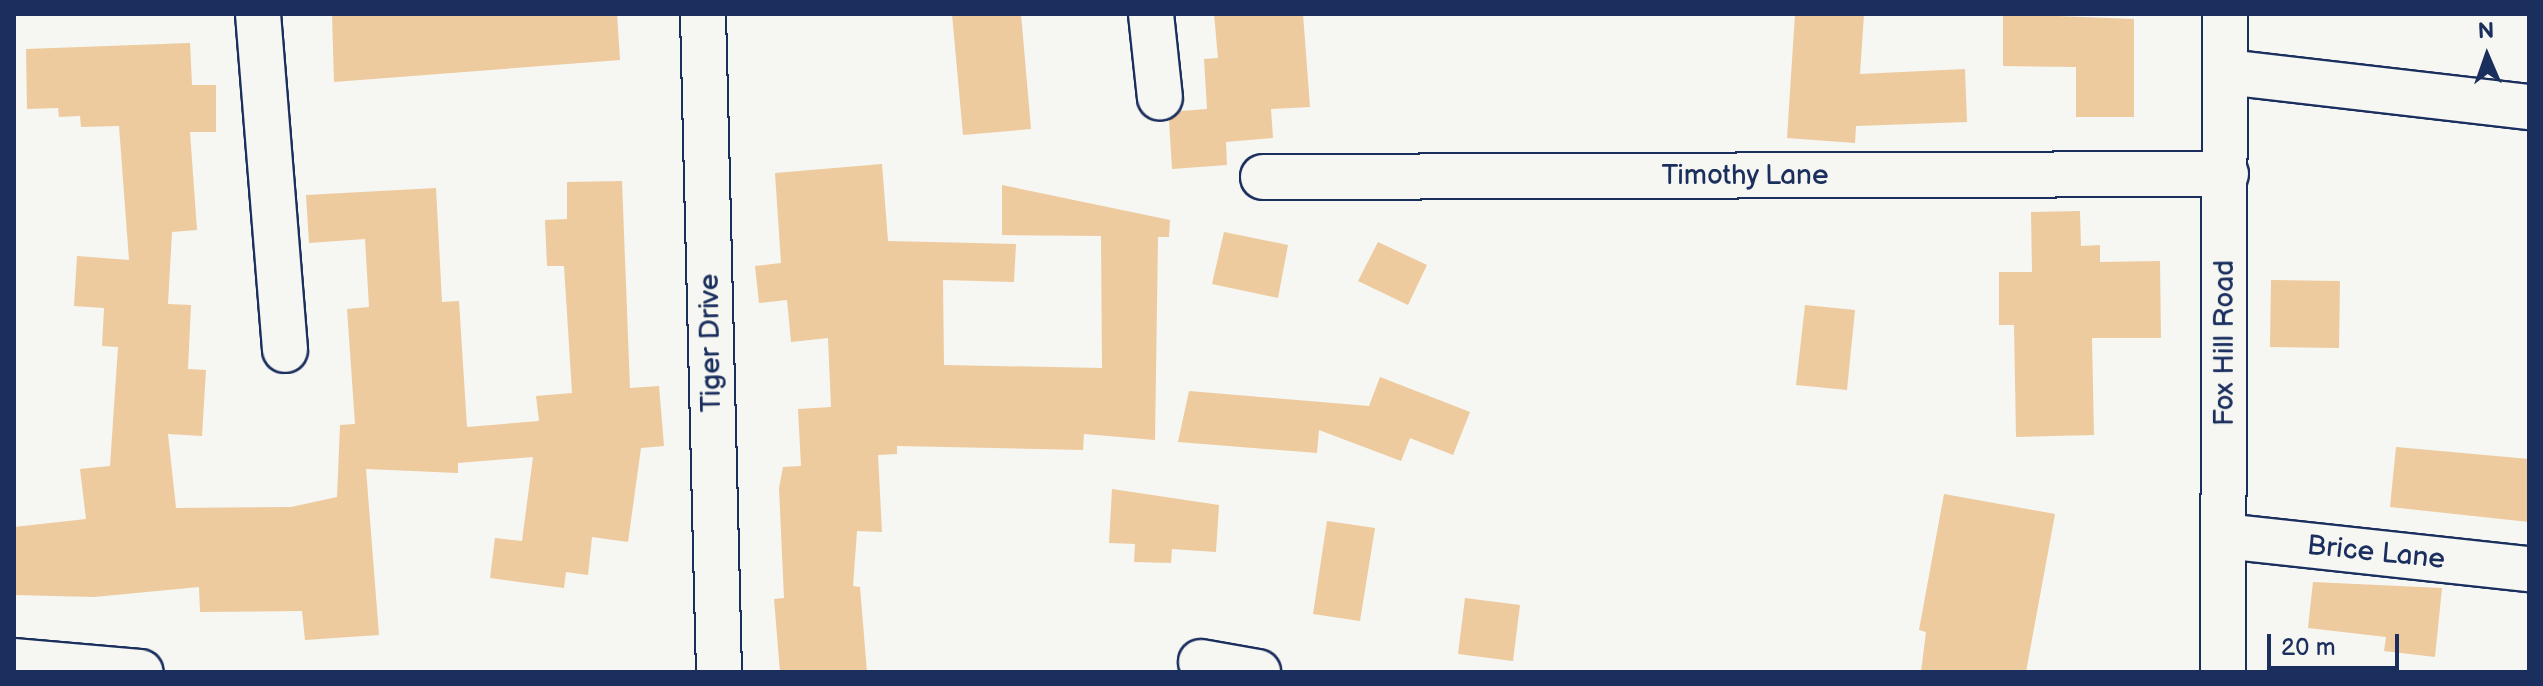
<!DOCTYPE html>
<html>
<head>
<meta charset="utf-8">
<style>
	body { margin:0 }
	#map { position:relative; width:2543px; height:686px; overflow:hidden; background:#f6f6f2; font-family:"Balsamiq Sans",sans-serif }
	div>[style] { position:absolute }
	.building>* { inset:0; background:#edcb9e }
	.roads { filter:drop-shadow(2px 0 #1b2f5e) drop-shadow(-2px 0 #1b2f5e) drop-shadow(0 2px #1b2f5e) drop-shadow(0 -2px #1b2f5e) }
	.street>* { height:44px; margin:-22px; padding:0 22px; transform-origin:22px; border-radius:22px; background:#f6f6f2 }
	.secondary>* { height:44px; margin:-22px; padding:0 22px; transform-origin:22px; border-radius:22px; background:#f6f6f2 }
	span { translate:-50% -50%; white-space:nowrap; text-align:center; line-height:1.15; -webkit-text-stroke:6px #f6f6f2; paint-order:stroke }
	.street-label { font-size:28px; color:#1b2f5e }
	.frame { position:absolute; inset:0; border:16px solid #1b2f5e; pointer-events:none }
	.north { position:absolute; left:2447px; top:16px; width:80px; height:80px; -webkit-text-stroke:6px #f6f6f2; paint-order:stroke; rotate:358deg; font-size:22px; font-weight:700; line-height:32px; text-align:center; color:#1b2f5e }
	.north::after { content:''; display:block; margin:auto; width:28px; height:36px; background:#1b2f5e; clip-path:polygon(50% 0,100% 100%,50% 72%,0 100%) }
	.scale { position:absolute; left:2267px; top:634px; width:132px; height:36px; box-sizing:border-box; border:4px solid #1b2f5e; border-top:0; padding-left:10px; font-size:24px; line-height:28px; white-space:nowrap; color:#1b2f5e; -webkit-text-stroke:6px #f6f6f2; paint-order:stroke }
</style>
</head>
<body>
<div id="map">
	<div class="building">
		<div style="clip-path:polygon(332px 14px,617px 14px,620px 60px,334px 82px)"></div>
		<div style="clip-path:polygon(952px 14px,1021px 14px,1031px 129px,963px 135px)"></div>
		<div style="clip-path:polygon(1214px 14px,1303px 14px,1310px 107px,1271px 109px,1273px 138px,1226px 142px,1227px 165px,1172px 169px,1169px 120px,1181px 111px,1207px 109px,1204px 59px,1218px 58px)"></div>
		<div style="clip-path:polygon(1795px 14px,1864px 14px,1860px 74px,1965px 69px,1967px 122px,1856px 126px,1855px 143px,1787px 138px)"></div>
		<div style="clip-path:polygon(2003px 14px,2134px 19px,2134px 117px,2076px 117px,2076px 67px,2003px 66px)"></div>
		<div style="clip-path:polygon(190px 43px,192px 85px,216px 85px,216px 132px,190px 132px,197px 230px,172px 232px,168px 304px,191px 305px,188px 369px,206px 370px,202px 436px,168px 434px,176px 508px,291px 507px,337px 497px,340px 425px,355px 424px,347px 309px,369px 307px,365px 239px,309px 243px,306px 195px,436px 188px,442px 302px,459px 301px,467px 427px,539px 421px,536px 396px,572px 393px,564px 266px,547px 266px,545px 220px,567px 219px,567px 182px,622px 181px,630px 388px,659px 386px,664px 446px,641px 448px,628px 542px,592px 537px,588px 575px,566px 572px,564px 588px,490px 578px,495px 538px,522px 541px,533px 457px,458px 463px,458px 473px,366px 469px,379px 635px,305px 640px,302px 611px,200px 612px,199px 587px,94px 597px,14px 595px,14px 527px,86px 519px,80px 469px,110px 466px,118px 347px,102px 346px,104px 308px,74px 306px,77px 256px,129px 260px,119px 126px,81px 127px,80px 116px,59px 117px,58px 108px,27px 109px,26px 49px)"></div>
		<div style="clip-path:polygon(882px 164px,888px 241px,1016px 244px,1014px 282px,943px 280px,944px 365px,1102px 368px,1101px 236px,1002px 235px,1002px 185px,1170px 220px,1169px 237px,1158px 237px,1155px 440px,1084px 434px,1083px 450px,897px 446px,897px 454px,878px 455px,882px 532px,857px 531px,853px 586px,860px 587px,867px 672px,780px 672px,774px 599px,784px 598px,779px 488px,783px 467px,801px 466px,798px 409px,831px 407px,828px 338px,791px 342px,787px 300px,759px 303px,755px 266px,781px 263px,775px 173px)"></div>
		<div style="clip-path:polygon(2080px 211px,2081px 246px,2100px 245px,2100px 262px,2160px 261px,2161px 338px,2092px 338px,2094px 435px,2016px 437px,2014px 325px,1999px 325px,1999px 272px,2032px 272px,2031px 212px)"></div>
		<div style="clip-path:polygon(1224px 232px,1288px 245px,1278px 298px,1212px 284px)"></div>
		<div style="clip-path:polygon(1378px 242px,1427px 265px,1408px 305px,1358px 281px)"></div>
		<div style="clip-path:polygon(2271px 280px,2340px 281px,2339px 348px,2270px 347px)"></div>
		<div style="clip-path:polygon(1805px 305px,1855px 310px,1847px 390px,1796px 385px)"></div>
		<div style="clip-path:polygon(1380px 377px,1470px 412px,1453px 455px,1410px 438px,1401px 461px,1319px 430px,1317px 453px,1178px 442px,1189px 391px,1369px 406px)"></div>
		<div style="clip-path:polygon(2396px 447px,2529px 459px,2529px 522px,2390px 507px)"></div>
		<div style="clip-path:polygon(1112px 489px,1219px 505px,1216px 552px,1172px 549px,1171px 563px,1134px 562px,1135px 544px,1109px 543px)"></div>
		<div style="clip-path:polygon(1944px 494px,2055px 514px,2026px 672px,1921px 672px,1926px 632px,1919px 630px)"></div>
		<div style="clip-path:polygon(1327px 521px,1375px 528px,1360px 621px,1313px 614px)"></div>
		<div style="clip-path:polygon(2313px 582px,2442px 588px,2435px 657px,2384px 651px,2386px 637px,2308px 628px)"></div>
		<div style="clip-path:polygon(1465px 598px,1520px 605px,1513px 661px,1458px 654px)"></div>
	</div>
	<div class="roads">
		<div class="street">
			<div style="left:258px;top:14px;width:337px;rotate:85.4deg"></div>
			<div style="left:703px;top:14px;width:658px;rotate:88.61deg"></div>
			<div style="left:1151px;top:14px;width:84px;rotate:83.9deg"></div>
			<div style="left:2226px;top:72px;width:305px;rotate:6.6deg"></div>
			<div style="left:1263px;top:177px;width:963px;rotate:-0.18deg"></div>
			<div style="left:2224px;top:536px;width:307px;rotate:6.2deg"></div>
			<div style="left:14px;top:661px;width:127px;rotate:5deg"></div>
			<div style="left:1201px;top:662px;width:58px;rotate:10deg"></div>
		</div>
		<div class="secondary">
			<div style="left:2223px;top:672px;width:658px;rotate:-89.83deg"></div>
		</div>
	</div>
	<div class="street-label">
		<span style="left:1745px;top:176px">Timothy Lane</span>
		<span style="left:711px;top:343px;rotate:-91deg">Tiger Drive</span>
		<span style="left:2225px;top:343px;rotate:-90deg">Fox Hill Road</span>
		<span style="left:2376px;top:553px;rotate:6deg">Brice Lane</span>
	</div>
	<div class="frame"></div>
	<div class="north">N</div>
	<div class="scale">20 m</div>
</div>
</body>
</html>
